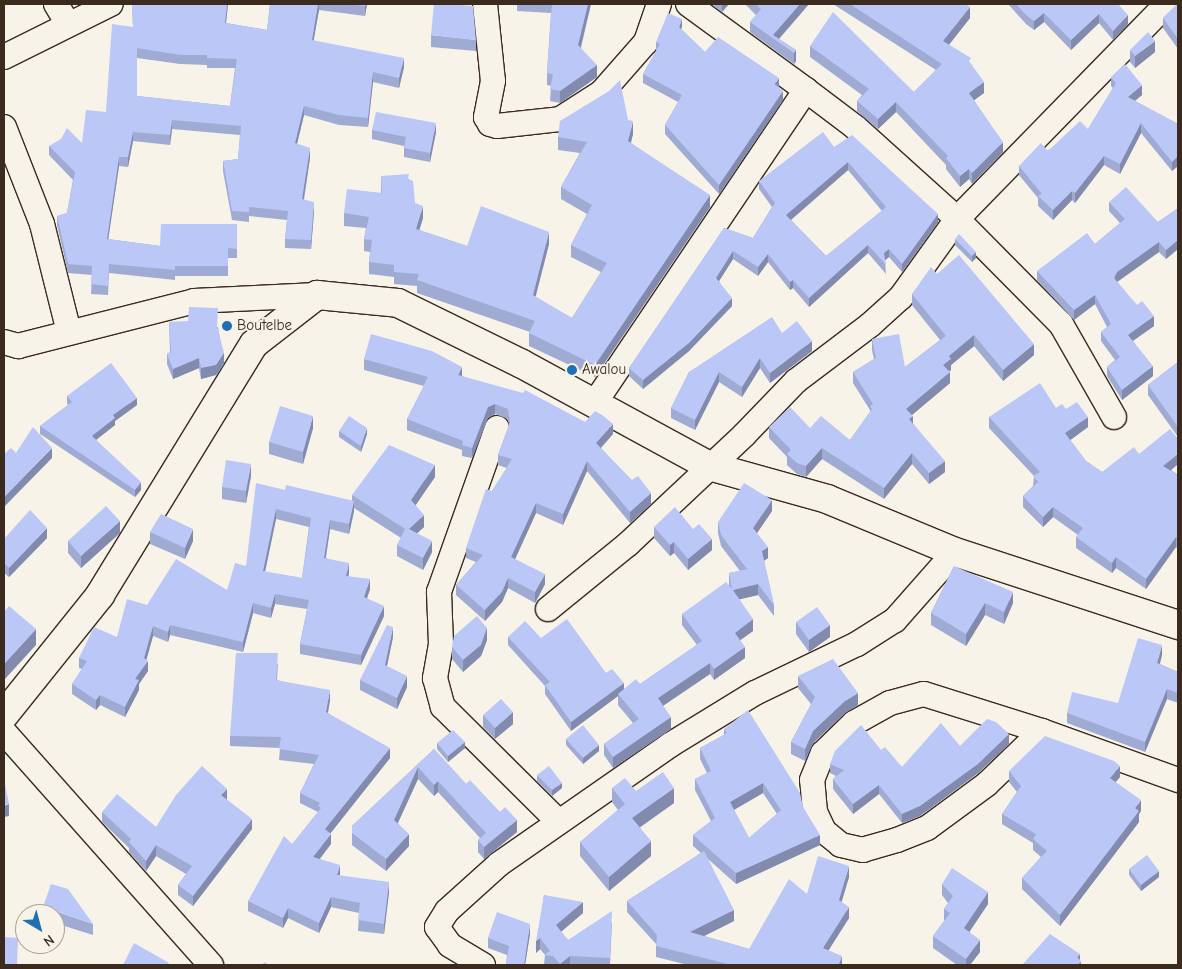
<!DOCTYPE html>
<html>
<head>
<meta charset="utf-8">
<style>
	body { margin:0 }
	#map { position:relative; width:1182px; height:969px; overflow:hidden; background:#f7f3e8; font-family:"Comic Neue",sans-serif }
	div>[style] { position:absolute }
	.roads { filter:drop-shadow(1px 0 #3b2a1e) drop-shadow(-1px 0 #3b2a1e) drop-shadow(0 1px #3b2a1e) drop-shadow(0 -1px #3b2a1e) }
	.minor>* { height:24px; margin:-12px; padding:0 12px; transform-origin:12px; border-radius:12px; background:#f7f3e8 }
	.tertiary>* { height:28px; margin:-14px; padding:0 14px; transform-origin:14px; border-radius:14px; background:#f7f3e8 }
	.wall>* { inset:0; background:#a0abd4 }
	.shaded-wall>* { inset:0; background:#828bad }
	.building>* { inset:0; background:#bac7f7 }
	.dots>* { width:14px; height:14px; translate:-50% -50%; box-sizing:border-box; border:2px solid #f7f3e8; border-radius:50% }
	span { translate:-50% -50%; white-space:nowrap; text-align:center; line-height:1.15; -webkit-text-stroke:4px #f7f3e8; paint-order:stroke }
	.poi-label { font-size:15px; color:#3b2a1e }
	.left { translate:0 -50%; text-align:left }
	.frame { position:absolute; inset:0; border:5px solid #3b2a1e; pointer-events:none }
	.north { position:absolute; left:15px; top:904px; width:50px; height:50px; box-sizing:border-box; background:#f7f3e8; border:1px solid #aca397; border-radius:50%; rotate:143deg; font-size:14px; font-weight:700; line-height:20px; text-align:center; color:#3b2a1e }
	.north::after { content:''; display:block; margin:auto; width:18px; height:22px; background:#1f6fb2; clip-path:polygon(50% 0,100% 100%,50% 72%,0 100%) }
</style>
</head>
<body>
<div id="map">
	<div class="roads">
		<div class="minor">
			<div style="left:56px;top:4px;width:23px;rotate:59deg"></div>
			<div style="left:485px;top:4px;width:77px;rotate:84.1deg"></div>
			<div style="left:493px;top:81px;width:37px;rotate:101deg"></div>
			<div style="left:486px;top:117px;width:8px;rotate:60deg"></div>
			<div style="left:490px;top:124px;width:7px;rotate:16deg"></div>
			<div style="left:497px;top:126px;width:63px;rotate:-6.3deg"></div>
			<div style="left:560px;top:119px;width:50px;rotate:-32.7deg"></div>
			<div style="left:602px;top:92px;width:67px;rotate:-48.7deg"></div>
			<div style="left:646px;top:42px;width:40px;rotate:-71.1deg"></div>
			<div style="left:4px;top:57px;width:119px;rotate:-26.4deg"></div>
			<div style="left:806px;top:90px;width:61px;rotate:37.1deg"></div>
			<div style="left:855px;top:127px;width:137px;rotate:42deg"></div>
			<div style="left:957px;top:219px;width:148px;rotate:45.3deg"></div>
			<div style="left:1061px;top:324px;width:107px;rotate:60.3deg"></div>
			<div style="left:4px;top:127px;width:104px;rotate:68.6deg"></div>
			<div style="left:42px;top:224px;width:111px;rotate:76deg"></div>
			<div style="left:4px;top:342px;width:15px;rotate:16deg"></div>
			<div style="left:18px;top:346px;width:182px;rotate:-14.3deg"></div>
			<div style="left:194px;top:301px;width:123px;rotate:-2.8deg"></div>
			<div style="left:594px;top:404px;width:379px;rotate:-56deg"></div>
			<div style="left:806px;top:90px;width:146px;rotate:-143.9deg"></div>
			<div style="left:497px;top:428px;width:174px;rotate:109.5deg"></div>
			<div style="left:439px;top:592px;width:52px;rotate:87.8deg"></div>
			<div style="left:441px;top:644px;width:35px;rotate:100deg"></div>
			<div style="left:435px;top:678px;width:30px;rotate:75deg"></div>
			<div style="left:443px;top:707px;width:163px;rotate:44.8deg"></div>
			<div style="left:548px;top:609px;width:103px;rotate:-39.1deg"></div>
			<div style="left:628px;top:544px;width:159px;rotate:-43.2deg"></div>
			<div style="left:744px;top:435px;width:75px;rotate:-46.1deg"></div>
			<div style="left:796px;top:381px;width:93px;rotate:-37.1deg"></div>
			<div style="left:870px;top:325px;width:42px;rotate:-42.1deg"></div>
			<div style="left:901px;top:297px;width:96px;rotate:-54.3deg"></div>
			<div style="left:957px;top:219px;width:301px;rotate:-45.7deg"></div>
			<div style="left:1042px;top:731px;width:76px;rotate:136.1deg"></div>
			<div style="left:987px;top:784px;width:74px;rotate:143.7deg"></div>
			<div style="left:927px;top:828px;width:32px;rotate:158deg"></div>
			<div style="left:897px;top:840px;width:35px;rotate:164deg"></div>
			<div style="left:863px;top:850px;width:23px;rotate:-167deg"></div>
			<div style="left:841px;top:845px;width:22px;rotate:-141deg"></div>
			<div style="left:824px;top:831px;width:21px;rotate:-115deg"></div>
			<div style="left:815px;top:812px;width:32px;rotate:-95deg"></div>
			<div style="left:812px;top:780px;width:29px;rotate:-68deg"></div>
			<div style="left:823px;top:753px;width:43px;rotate:-44.1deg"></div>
			<div style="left:854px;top:723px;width:41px;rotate:-29.1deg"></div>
			<div style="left:890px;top:703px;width:35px;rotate:-15deg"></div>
			<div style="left:924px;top:694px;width:124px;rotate:17.4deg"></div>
			<div style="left:1042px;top:731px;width:145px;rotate:19.8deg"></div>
			<div style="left:4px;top:732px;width:312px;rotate:48.4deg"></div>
			<div style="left:483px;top:965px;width:39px;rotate:-149deg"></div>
			<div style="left:450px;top:945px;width:22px;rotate:-126deg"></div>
			<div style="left:437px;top:927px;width:19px;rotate:-58deg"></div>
			<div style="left:447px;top:911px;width:70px;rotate:-42.1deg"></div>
			<div style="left:499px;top:864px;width:208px;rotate:-34.8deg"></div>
			<div style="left:670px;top:745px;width:100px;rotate:-31.5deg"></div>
			<div style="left:755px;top:693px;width:113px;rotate:-25.7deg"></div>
			<div style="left:857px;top:644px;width:45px;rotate:-32.3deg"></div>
			<div style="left:895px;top:620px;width:91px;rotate:-48.6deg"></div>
		</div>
		<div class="tertiary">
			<div style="left:4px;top:715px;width:154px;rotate:-51.3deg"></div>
			<div style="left:100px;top:595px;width:294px;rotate:-58.5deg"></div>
			<div style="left:254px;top:344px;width:80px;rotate:-37.9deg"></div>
			<div style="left:317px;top:295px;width:81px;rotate:5.6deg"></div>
			<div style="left:398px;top:303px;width:138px;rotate:26.2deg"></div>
			<div style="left:522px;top:364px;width:213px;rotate:28.6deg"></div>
			<div style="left:709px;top:466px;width:123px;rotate:15.6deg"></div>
			<div style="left:827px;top:499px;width:139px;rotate:22.5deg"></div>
			<div style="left:955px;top:552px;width:235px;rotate:18.1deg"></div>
		</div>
	</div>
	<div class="wall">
		<div style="clip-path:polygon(evenodd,132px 4px,228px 4px,226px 23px,267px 30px,270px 4px,367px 4px,365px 16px,319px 10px,313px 41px,404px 67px,399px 88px,373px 82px,368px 127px,339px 125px,304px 115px,297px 144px,310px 158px,304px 200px,314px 211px,311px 249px,285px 248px,285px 239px,287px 220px,249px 216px,249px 222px,232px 220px,223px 171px,223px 161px,238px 159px,240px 135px,172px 129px,170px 145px,133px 141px,128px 167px,119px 166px,108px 239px,160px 246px,237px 224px,237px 258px,228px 258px,228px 276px,175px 276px,175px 280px,109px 273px,108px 295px,91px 294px,92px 275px,68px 273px,57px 225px,57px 216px,67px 213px,73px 180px,49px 155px,49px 146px,82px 143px,106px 112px,133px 27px,132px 4px,137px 58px,180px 64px,207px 65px,207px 68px,235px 68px,230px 106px,137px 96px,137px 58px)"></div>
		<div style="clip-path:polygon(517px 4px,598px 4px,598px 5px,591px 4px,581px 48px,597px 77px,560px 103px,550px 101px,551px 86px,547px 85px,547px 73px,551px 13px,517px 11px)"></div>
		<div style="clip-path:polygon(711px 4px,729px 4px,722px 12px)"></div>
		<div style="clip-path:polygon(745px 4px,809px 4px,779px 39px,796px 50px,796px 61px,794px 64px,750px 32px,750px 22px,756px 15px)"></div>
		<div style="clip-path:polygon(833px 4px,966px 4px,970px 18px,949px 45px,971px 64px,984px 93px,974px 100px,1003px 152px,972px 184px,969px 179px,960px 187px,946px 169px,946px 165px,896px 112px,878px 129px,857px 111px,857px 101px,862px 95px,810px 57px,810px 46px,914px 92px,936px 70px)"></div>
		<div style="clip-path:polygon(1008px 4px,1118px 4px,1128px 24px,1113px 40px,1099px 23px,1071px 50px,1044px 22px,1034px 30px,1026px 24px)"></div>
		<div style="clip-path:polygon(1178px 4px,1178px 49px,1163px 28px,1163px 18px)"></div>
		<div style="clip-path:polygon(682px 27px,681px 29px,705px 52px,778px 87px,783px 100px,719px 194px,665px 134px,665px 125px,678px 102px,643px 83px,643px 74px,656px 51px,656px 42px)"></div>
		<div style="clip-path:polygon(431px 35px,476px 40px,476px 51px,431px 47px)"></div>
		<div style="clip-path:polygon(1130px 50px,1155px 52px,1135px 68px,1130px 62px)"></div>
		<div style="clip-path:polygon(1111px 77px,1142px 95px,1135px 101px,1178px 124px,1178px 166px,1172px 171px,1141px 133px,1120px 174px,1104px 165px,1075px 203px,1072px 200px,1053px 220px,1038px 206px,1038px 198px,1019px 175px,1019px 166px,1088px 129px,1113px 88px,1111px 86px)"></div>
		<div style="clip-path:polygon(628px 120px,633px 134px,631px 143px,710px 207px,595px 377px,529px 346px,529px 333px,530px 332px,417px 293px,417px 286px,394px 284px,394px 277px,369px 274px,369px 262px,370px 252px,364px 251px,364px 239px,366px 228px,344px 226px,344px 213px,381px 193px,381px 176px,409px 179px,415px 203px,423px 218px,419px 230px,467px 246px,549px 244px,535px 297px,572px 318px,601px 272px,571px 257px,571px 245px,587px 214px,561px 199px,561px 187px,580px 153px,558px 150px,558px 137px)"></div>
		<div style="clip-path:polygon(372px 130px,436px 132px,430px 162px,404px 157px,404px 146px,372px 139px)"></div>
		<div style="clip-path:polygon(evenodd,834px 147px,938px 222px,902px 272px,889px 257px,885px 260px,886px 274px,868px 253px,809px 307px,793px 288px,790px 290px,768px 262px,758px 276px,733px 259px,719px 281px,732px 306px,689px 351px,643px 389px,629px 376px,629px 368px,724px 228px,753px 238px,772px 207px,759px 189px,759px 181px,834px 147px,848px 170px,882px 211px,826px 256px,791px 220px,848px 170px)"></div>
		<div style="clip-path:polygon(1109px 202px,1158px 222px,1178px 208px,1178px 249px,1166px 259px,1159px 252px,1117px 282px,1154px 326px,1133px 341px,1153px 376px,1122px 400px,1107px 376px,1107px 367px,1115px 360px,1101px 341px,1101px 332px,1107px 327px,1095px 304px,1074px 320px,1037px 280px,1037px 271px,1095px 244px,1120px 223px,1109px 211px)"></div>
		<div style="clip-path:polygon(955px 239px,976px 258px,972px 262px,955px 245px)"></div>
		<div style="clip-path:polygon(937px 274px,1034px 355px,1003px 381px,974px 346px,951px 365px,951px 370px,949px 371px,950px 383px,912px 415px,913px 423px,945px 472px,929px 484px,912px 464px,884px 499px,822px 459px,806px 477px,797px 474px,787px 465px,787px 457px,769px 438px,769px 427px,810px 428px,850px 440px,870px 412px,870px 410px,853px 383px,853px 372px,874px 359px,872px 350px,872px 339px,905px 367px,940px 340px,912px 305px,912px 294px)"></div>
		<div style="clip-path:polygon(169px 322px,218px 327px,224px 364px,216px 375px,201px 379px,199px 368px,173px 379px,167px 364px,167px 354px,170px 352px)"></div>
		<div style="clip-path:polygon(782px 333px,812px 351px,770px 383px,760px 368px,742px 397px,719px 382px,695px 430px,671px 418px,671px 408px,689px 372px)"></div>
		<div style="clip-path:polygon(364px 359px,462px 376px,585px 422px,613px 434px,601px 448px,651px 504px,630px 523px,587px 471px,563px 525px,536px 513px,515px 559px,545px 584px,535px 603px,508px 588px,502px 602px,485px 621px,456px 595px,456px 585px,476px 562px,466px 558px,466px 548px,492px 491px,507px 468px,498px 465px,498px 455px,509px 425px,508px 419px,495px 414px,488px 418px,472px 458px,462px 456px,462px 450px,407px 430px,407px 419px,424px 386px,364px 370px)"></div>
		<div style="clip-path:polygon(1178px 362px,1178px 437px,1148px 395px,1148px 385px)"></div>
		<div style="clip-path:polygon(67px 396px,137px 405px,115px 421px,115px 425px,96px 440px,141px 490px,135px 497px,40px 434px,40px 426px,68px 405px,67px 403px)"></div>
		<div style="clip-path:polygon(1056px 408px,1066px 409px,1088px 427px,1070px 440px,1086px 461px,1102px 472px,1139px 454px,1178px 439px,1178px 464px,1171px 470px,1178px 475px,1178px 549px,1176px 547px,1146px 589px,1116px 568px,1112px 573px,1076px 548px,1076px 537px,1078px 535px,1053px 517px,1043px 527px,1023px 507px,1023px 496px,1033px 486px,1034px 476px,989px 428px,989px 417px)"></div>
		<div style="clip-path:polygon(313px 428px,303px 464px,269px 454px,269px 442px)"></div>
		<div style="clip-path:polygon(339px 431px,367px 434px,361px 452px,339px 437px)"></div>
		<div style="clip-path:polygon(251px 476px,246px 503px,222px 499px,222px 487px)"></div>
		<div style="clip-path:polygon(evenodd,435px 477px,415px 505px,424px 527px,417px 533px,432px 552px,423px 570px,397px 556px,397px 545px,401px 538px,354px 508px,354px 511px,349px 534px,330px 529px,326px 558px,349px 573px,348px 577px,370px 589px,367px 598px,384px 616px,361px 665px,300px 654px,300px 644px,307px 609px,275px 604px,271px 618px,253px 613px,243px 652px,170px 635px,168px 642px,153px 636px,146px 660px,148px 671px,139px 684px,139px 690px,125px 717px,100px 705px,96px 710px,72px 694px,72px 684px,82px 669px,79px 668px,79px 658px,117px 637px,147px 605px,227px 590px,246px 566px,285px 490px,352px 501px,352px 495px,435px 477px,276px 519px,309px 527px,302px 578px,265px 572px,276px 519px)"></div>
		<div style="clip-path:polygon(772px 511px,757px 533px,768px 558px,764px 561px,774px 605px,774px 616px,758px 595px,739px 599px,753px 631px,740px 640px,745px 658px,714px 680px,710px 674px,663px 706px,671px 729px,613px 768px,604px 755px,604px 744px,633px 723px,618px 705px,618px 696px,571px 731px,545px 694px,545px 686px,508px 645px,508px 637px,541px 638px,606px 673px,624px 689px,640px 684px,697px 645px,682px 625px,682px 614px,729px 585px,729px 573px,740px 571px,721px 546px,718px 533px,718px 522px)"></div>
		<div style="clip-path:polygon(654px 527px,693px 529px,712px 550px,688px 570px,674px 553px,670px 556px,654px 538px)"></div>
		<div style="clip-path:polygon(150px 532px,193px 541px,185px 559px,150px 544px)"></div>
		<div style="clip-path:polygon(120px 533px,81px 568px,68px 553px,68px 541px)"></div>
		<div style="clip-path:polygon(47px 538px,9px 577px,4px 573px,4px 539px)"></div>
		<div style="clip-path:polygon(954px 566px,1013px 603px,1004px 624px,985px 615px,966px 646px,931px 625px,931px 613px)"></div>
		<div style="clip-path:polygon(796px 622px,830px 637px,809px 652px,796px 634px)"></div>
		<div style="clip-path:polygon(393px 637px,387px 666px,407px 687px,397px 709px,360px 690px,360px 680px)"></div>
		<div style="clip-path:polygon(487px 640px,481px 656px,463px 672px,452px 659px,452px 647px)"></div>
		<div style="clip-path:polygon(1162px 655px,1160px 664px,1178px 672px,1178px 703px,1167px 699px,1145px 752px,1067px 723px,1067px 713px,1118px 703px)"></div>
		<div style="clip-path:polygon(278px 663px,277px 680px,330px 700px,328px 713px,390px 758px,330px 834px,331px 844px,320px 859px,340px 876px,389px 892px,384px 934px,358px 931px,359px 913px,331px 907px,319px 933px,288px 918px,283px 928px,248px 911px,248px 901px,318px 812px,300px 803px,300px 793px,314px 764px,279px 760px,280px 748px,230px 746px,230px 736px)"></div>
		<div style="clip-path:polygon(798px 676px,858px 705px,845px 713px,813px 743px,805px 761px,791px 754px,791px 742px,811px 704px,798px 688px)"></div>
		<div style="clip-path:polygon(483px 715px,513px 724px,495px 739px,483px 727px)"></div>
		<div style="clip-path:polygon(evenodd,724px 729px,803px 807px,820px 845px,736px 884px,708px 859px,734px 921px,704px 936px,749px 949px,807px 894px,849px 877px,841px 902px,849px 918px,828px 951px,842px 964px,848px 965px,688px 965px,656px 957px,656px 944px,627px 912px,627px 901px,701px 853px,693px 846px,693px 835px,711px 821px,695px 790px,695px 779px,707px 773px,700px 759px,700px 748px,724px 735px,724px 729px,763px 793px,777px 814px,749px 838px,734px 810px,763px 793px)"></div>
		<div style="clip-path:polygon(566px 739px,599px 751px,583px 764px,566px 745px)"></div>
		<div style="clip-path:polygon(437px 743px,465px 748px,448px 762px,437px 749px)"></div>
		<div style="clip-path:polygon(1009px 744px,978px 773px,920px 816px,902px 823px,879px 794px,853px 814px,833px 789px,833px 779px,836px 776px,830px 773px,830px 764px,881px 750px,902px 767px,960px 746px)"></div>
		<div style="clip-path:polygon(434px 749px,466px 784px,500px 812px,517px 832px,484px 859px,478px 852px,478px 840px,480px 838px,438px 792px,434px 796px,418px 779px,398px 823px,409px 846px,386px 871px,352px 845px,352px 826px)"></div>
		<div style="clip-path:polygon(1009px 771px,1120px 777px,1115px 782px,1141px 811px,1139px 814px,1139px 822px,1060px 926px,1022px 889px,1022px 878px,1041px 857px,1033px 850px,1033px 843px,1002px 824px,1002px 814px,1017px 792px,1009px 782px)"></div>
		<div style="clip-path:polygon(537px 775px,562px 788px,552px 796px,537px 781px)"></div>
		<div style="clip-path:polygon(612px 788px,636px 791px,674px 803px,640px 827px,651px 856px,609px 891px,580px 856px,580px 842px,618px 810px,612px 802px)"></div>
		<div style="clip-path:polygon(227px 799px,227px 800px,252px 829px,193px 906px,178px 895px,178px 885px,186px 874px,156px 856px,146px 871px,129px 852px,129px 848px,102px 822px,102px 812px,156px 827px)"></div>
		<div style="clip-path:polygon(1129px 869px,1159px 877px,1141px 891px,1129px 875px)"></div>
		<div style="clip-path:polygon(942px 884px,988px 904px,969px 932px,980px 952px,970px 965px,957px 965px,933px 948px,933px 936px,944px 921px,944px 909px,948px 903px,942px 895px)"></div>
		<div style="clip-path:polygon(544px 895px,583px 913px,561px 932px,568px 940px,612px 923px,610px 965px,544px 965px,545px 955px,540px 949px,536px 953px)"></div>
		<div style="clip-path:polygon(43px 907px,93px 924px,93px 935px,55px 923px,55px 914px,43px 914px)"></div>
		<div style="clip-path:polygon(530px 934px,525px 965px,506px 965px,507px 955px,488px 948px,488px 938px)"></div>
	</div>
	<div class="shaded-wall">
		<div style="clip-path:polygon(227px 4px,228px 4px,225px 32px,225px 23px)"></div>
		<div style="clip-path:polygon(318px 4px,319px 4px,319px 10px,312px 50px,312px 40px)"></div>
		<div style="clip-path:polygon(366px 4px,367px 4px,365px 16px,365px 6px)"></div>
		<div style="clip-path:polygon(588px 4px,591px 4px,578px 57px,578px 45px)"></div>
		<div style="clip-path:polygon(722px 4px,729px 4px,722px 12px)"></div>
		<div style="clip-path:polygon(800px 4px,809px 4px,777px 41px,773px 35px)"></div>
		<div style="clip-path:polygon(970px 7px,970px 18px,943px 52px,943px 41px)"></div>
		<div style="clip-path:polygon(1044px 13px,1044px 22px,1034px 30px,1034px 21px)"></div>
		<div style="clip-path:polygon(1099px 14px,1099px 23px,1071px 50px,1071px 40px)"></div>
		<div style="clip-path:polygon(1128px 15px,1128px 24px,1113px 40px,1113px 31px)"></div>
		<div style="clip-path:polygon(682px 19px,682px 27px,679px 35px,679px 27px)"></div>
		<div style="clip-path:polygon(1155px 41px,1155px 52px,1135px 68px,1135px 56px)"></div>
		<div style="clip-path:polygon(796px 50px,796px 61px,794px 64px,794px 53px)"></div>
		<div style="clip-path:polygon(404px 58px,404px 67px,399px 88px,399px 78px)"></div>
		<div style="clip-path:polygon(597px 65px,597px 77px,560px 103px,560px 91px)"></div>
		<div style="clip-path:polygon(373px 72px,373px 82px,368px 127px,368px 118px)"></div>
		<div style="clip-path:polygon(779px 78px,779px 87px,775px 93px,775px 84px)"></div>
		<div style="clip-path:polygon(984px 82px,984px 93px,969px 104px,969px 93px)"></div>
		<div style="clip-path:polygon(1142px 85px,1142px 95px,1128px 106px,1128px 97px)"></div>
		<div style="clip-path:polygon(783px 91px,783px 100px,719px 194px,719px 185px)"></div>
		<div style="clip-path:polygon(896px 102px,896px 112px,878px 129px,878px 119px)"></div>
		<div style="clip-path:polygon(304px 106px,304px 115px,295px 152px,295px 143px)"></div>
		<div style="clip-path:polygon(172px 120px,172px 129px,170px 145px,170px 135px)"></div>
		<div style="clip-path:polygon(633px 121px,633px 134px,628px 153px,628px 141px)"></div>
		<div style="clip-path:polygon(436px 123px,436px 132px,430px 162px,430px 153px)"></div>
		<div style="clip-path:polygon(1141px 123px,1141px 133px,1120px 174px,1120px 164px)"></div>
		<div style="clip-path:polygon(133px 132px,133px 141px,128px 167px,128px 157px)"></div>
		<div style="clip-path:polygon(1003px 142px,1003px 152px,972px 184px,972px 173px)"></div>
		<div style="clip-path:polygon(310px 148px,310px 158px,302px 209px,302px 199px)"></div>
		<div style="clip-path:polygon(1104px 156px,1104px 165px,1075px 203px,1075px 193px)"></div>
		<div style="clip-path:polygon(1178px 156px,1178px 166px,1172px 171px,1172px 162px)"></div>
		<div style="clip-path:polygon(119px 157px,119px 166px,107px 248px,107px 239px)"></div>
		<div style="clip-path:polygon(848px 162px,848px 170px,786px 224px,786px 215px)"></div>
		<div style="clip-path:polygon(969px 169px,969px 179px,960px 187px,960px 176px)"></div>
		<div style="clip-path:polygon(1072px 191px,1072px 200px,1053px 220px,1053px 210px)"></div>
		<div style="clip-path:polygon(710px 195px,710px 207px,595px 377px,595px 365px)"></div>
		<div style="clip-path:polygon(314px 202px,314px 211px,311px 249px,311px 240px)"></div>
		<div style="clip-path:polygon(423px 206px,423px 218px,416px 241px,416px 229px)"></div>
		<div style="clip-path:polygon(938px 214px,938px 222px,902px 272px,902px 264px)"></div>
		<div style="clip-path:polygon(549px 232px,549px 244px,533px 307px,533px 295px)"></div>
		<div style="clip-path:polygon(1178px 240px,1178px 249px,1166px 259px,1166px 250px)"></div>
		<div style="clip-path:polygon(1159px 242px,1159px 252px,1117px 282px,1114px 278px,1117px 272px)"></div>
		<div style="clip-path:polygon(868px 245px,868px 253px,809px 307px,809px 298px)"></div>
		<div style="clip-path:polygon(889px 249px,889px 257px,884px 261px,884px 253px)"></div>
		<div style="clip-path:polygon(733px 251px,733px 259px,716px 286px,716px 278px)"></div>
		<div style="clip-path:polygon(976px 252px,976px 258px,972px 262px,972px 256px)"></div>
		<div style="clip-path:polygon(768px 254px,768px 262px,758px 276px,758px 267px)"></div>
		<div style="clip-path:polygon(793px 280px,793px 288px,790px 290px,790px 282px)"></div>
		<div style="clip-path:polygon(1095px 295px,1095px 304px,1074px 320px,1074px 310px)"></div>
		<div style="clip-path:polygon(732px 298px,732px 306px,689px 351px,643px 389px,643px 380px)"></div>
		<div style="clip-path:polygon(1154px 316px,1154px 326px,1128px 344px,1128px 335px)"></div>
		<div style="clip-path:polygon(974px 335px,974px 346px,951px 365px,951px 370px,943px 376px,943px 365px,949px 356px)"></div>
		<div style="clip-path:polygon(812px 341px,812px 351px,770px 383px,770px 373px)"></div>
		<div style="clip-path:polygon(1034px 344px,1034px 355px,1003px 381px,1003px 370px)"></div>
		<div style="clip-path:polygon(224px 353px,224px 364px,216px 375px,201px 379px,201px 368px)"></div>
		<div style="clip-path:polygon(199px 358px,199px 368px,173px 379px,173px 369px)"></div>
		<div style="clip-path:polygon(760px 358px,760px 368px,742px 397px,742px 387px)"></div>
		<div style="clip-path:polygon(1153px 366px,1153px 376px,1122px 400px,1122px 390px)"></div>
		<div style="clip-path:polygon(462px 367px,462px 377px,458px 375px)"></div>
		<div style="clip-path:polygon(719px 372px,719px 382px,695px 430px,695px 420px)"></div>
		<div style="clip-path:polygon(950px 372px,950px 383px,906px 420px,906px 409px)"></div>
		<div style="clip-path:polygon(137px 398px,137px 405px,115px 421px,115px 425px,92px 443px,92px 436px,113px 415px)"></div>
		<div style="clip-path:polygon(495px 404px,495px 414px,488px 418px,472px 458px,472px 448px,488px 407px)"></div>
		<div style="clip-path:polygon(313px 416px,313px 428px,303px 464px,303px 452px)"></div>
		<div style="clip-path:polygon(913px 416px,913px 427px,909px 419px)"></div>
		<div style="clip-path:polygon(1088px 417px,1088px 427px,1065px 444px,1065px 433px)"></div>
		<div style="clip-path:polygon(613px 424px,613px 434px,596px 453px,596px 443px)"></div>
		<div style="clip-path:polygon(367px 428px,367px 434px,361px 452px,361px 446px)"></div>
		<div style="clip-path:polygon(52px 448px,52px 458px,4px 507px,4px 497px)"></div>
		<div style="clip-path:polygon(822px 448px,822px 459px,806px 477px,806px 466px)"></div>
		<div style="clip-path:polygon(912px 453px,912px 464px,884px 499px,884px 488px)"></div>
		<div style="clip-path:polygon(1178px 454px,1178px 464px,1163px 477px,1163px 466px)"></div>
		<div style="clip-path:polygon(587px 461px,587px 471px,563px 525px,563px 514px)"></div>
		<div style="clip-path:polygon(945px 461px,945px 472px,929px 484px,929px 473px)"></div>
		<div style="clip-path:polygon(251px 464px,251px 476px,246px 503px,246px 491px)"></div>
		<div style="clip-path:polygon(435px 465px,435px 477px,411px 512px,411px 500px)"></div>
		<div style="clip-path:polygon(141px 482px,141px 490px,135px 497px,135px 490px)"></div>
		<div style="clip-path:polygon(651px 493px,651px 504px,630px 523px,630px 512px)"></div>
		<div style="clip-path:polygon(772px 500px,772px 511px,753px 539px,753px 528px)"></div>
		<div style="clip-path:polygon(354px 501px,354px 511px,349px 534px,349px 524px)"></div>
		<div style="clip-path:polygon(536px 503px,536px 513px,511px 568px,511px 557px)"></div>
		<div style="clip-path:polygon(1053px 507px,1053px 517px,1043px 527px,1043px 517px)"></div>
		<div style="clip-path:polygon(276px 509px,276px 519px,263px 581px,263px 571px)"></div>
		<div style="clip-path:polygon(424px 515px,424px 527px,409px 541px,409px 529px)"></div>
		<div style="clip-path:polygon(330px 520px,330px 529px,324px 567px,324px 558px)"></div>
		<div style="clip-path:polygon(120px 521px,120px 533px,81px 568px,81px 556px)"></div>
		<div style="clip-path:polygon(47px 528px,47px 538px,9px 577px,9px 568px)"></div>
		<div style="clip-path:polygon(193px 529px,193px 541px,185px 559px,185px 548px)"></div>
		<div style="clip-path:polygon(1176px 537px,1176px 547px,1146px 589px,1146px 579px)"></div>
		<div style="clip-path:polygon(712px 539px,712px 550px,688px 570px,688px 559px)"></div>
		<div style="clip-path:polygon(432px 541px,432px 552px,423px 570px,423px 558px)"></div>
		<div style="clip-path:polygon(674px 542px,674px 553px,670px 556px,670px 545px)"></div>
		<div style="clip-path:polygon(768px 547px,768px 558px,762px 562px,762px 551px)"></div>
		<div style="clip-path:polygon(1116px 557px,1116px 568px,1112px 573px,1112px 563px)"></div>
		<div style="clip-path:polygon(349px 563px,349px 573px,346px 586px,346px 576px)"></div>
		<div style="clip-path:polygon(545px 574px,545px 584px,535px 603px,535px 592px)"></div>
		<div style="clip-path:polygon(508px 578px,508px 588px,502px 602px,485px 621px,485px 610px)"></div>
		<div style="clip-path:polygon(370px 579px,370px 589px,364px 607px,364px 597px)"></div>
		<div style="clip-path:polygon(758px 584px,758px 595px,733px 601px,733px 590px)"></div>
		<div style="clip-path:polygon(1013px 592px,1013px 603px,1004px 624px,1004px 612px)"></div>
		<div style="clip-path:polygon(275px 594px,275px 604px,271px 618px,271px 608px)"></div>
		<div style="clip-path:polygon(253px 603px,253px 613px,243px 652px,243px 642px)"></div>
		<div style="clip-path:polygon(985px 603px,985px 615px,966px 646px,966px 634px)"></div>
		<div style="clip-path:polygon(384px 606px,384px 616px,361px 665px,361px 655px)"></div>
		<div style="clip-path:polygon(753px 619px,753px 631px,735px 644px,735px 633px)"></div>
		<div style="clip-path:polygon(170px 625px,170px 635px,168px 642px,168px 632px)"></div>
		<div style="clip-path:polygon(830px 625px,830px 637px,809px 652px,809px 640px)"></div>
		<div style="clip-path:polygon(153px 626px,153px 636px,145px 665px,148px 661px,148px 671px,139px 684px,139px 690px,125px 717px,125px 707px,135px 679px,144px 658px)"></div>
		<div style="clip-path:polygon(393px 627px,393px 637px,385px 675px,385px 665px)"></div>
		<div style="clip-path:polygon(487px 628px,487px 640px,481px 656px,463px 672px,463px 660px)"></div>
		<div style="clip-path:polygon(36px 629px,36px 645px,4px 680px,4px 664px)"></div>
		<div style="clip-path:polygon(1162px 645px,1162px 655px,1157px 673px,1157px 663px)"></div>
		<div style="clip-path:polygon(745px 647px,745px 658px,714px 680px,714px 669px)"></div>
		<div style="clip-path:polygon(710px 663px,710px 674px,658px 709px,658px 698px)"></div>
		<div style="clip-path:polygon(407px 676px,407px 687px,397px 709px,397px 698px)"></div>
		<div style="clip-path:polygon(624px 683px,624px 692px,618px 694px,618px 696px,571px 731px,571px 722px)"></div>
		<div style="clip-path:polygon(1167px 689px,1167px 699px,1145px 752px,1145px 742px)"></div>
		<div style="clip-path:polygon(330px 690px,330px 700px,326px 723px,326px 712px)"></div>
		<div style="clip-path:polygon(858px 693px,858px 705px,845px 713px,813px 743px,805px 761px,805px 749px,813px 731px,845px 701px)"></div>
		<div style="clip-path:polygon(100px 695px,100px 705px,96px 710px,96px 700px)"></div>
		<div style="clip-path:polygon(513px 712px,513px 724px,495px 739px,495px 728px)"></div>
		<div style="clip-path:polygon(671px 717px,671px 729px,613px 768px,613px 757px)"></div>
		<div style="clip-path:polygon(1009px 734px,1009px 744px,978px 773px,920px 816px,902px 823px,902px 814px)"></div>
		<div style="clip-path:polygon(465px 742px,465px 748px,448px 762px,448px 756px)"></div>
		<div style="clip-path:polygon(599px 745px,599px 751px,583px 764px,583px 758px)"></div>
		<div style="clip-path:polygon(390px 748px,390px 758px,325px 840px,325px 829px)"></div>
		<div style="clip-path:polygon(1120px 766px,1120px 777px,1110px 789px,1110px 778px)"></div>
		<div style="clip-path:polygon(418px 767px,418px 779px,394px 831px,394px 820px)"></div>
		<div style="clip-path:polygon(438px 781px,438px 792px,434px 796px,434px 785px)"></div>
		<div style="clip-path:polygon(562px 783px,562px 788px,552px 796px,552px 790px)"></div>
		<div style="clip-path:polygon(763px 783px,763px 793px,730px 812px,730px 802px)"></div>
		<div style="clip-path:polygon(879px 785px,879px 794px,853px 814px,853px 804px)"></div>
		<div style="clip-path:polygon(674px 788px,674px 803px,632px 833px,632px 818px)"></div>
		<div style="clip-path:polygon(227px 789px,227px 799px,221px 806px,221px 795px)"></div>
		<div style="clip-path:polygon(1141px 800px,1141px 811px,1139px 814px,1139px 822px,1060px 926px,1060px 915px)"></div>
		<div style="clip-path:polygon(9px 804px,9px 816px,4px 817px,4px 806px)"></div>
		<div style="clip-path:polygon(252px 819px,252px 829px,193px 906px,193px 896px)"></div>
		<div style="clip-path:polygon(517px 820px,517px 832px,484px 859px,484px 847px)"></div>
		<div style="clip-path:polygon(331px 834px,331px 844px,313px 867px,313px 857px)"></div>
		<div style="clip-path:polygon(409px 834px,409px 846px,386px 871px,386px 859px)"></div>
		<div style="clip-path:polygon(820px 835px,820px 845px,736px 884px,736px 873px)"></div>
		<div style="clip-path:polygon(651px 841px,651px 856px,609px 891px,609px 877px)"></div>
		<div style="clip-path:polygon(156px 845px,156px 856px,146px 871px,146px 861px)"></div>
		<div style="clip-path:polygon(340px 865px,340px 875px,337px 875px)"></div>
		<div style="clip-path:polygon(849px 866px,849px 877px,839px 911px,839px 900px)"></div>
		<div style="clip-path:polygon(1159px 871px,1159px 877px,1141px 891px,1141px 885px)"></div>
		<div style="clip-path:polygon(389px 882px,389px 892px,384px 934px,384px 924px)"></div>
		<div style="clip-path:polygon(988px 892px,988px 904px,964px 940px,964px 928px)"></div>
		<div style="clip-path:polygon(331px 897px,331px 907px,319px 933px,319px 923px)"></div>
		<div style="clip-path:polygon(583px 902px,583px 913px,556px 936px,556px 925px)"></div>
		<div style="clip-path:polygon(849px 907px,849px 918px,823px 959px,823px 948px)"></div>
		<div style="clip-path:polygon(288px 908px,288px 918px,283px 928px,283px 918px)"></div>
		<div style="clip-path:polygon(734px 910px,734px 921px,690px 943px,690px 932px)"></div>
		<div style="clip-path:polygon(530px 924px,530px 934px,525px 965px,524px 965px)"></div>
		<div style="clip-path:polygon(540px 938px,540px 949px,536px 953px,536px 941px)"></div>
		<div style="clip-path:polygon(980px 940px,980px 952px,970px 965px,966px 965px,966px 959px)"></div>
		<div style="clip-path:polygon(1080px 954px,1080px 963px,1081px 961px,1081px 965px,1077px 965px,1077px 957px)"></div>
		<div style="clip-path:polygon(570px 956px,570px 965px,560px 965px,560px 964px)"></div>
		<div style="clip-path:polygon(842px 956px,842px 965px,839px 964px)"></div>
	</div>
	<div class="building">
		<div style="clip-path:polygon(evenodd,132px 4px,227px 4px,225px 23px,267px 30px,270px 4px,318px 4px,312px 40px,404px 58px,399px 78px,373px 72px,368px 118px,339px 115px,304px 106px,295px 143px,310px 148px,302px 199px,314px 202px,311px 240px,285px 239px,288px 211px,249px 207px,249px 212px,232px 211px,223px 161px,238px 159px,241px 126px,172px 120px,170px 135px,133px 132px,128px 157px,119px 157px,107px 239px,160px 246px,161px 224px,237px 224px,237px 249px,228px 248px,228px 266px,175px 266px,175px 270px,109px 264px,108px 286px,91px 284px,92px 266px,68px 264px,57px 216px,67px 213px,75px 172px,49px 146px,61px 139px,67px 128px,82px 143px,86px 110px,106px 112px,112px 24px,133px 27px,132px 4px,137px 48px,180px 55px,207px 55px,207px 58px,237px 59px,230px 106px,137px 96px,137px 48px)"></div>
		<div style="clip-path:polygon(347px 4px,366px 4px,365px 6px)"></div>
		<div style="clip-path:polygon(434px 4px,448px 4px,473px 6px,476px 40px,431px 35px)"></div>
		<div style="clip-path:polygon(552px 4px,588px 4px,578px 45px,597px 65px,560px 91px,550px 89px,553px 74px,547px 73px)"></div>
		<div style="clip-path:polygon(756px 4px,800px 4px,773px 35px,796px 50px,794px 53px,750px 22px,761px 9px)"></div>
		<div style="clip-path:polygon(850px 4px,966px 4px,970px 7px,943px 41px,971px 58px,969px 61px,984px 82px,969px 93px,1003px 142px,972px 173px,969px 169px,960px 176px,946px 158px,948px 156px,896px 102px,878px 119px,857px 101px,869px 89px,810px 46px,833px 12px,914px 92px,942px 64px)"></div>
		<div style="clip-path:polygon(1016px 4px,1118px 4px,1128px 15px,1113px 31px,1099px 14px,1071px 40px,1044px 13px,1034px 21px,1026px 15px)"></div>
		<div style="clip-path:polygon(1177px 4px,1178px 4px,1178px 39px,1163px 18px)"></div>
		<div style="clip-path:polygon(668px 13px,682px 19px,679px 27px,705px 52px,718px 37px,779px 78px,775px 84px,783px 91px,719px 185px,665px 125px,682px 95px,643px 74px,660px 44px,656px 42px)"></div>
		<div style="clip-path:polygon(1148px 32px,1155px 41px,1135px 56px,1130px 50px)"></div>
		<div style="clip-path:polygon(1125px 64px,1142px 85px,1128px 97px,1178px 124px,1178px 156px,1172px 162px,1141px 123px,1120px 164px,1104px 156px,1075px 193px,1072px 191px,1053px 210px,1038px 196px,1042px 194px,1019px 166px,1041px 143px,1048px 151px,1080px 121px,1088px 129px,1116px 83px,1111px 77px)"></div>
		<div style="clip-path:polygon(620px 80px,628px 120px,633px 121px,628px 141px,710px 195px,595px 365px,529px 333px,535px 321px,417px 280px,419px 274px,394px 272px,394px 265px,369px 262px,372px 240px,364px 239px,369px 217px,344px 213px,347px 189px,382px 193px,381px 176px,409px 174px,408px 179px,413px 181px,415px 203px,423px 206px,416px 229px,467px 246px,481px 206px,549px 232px,533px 295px,572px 318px,607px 263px,571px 245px,592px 205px,561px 187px,587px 142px,558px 137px,560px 121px,609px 91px)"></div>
		<div style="clip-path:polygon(376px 112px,436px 123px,430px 153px,404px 148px,406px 137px,372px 130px)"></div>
		<div style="clip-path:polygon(evenodd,823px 132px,834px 147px,852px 135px,938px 214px,902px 264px,889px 249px,884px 253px,886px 265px,868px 245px,809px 298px,793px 280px,790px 282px,768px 254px,758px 267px,733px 251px,716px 278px,732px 298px,689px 343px,643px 380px,629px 368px,724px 228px,753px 238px,775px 203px,759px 181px,823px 132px,848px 162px,886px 207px,826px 256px,786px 215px,848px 162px)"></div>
		<div style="clip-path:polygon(1126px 187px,1158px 222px,1178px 208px,1178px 240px,1166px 250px,1159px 242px,1117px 272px,1114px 278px,1137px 305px,1142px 301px,1154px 316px,1128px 335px,1153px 366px,1122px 390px,1107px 367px,1120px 357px,1101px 332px,1111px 324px,1095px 295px,1074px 310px,1037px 271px,1087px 233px,1095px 244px,1125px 219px,1109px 202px)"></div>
		<div style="clip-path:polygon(959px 234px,976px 252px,972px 256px,955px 239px)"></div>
		<div style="clip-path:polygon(959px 255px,1034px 344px,1003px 370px,974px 335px,949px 356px,951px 359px,943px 365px,950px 372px,906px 409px,913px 416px,909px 419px,945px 461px,929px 473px,912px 453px,884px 488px,822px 448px,806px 466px,797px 463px,787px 454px,791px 450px,769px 427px,790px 407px,810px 428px,821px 416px,850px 440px,872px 409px,870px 406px,873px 404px,853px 372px,876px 358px,872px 339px,899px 334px,905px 367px,946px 336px,912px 294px,931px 267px,937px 274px)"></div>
		<div style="clip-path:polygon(189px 307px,218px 308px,217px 326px,224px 353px,216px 365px,201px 368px,199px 358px,173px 369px,167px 354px,171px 352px,169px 322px,188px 321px)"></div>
		<div style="clip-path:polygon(772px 317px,782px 333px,797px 321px,812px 341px,770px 373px,760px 358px,742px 387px,719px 372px,695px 420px,671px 408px,689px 372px)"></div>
		<div style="clip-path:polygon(371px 334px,432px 351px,462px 367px,458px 375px,523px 393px,525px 390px,585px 422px,595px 411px,602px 415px,613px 424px,596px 443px,632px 480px,638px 476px,651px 493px,630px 512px,587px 461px,563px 514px,536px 503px,511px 557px,545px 574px,535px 592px,508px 578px,502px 592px,485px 610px,456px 585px,483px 555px,466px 548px,486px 489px,492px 491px,512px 459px,498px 455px,510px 422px,508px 409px,495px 404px,488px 407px,472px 448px,462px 445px,463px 441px,407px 419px,428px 377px,364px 359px)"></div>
		<div style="clip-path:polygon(1178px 362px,1178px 427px,1148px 385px)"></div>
		<div style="clip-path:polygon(111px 363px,137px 398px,113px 415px,115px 418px,92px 436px,141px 482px,135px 490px,40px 426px,72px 402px,67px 396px)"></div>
		<div style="clip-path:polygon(1040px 383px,1056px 408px,1062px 404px,1066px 409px,1077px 402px,1088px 417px,1065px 433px,1086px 461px,1102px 472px,1134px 447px,1139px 454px,1170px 429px,1178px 439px,1178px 454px,1163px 466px,1178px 475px,1178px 538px,1176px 537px,1146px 579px,1116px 557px,1112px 563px,1076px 537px,1083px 528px,1053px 507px,1043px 517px,1023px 496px,1038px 482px,1033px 476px,1040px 472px,989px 417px)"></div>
		<div style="clip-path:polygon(280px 406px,313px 416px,303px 452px,269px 442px)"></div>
		<div style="clip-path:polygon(349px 416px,367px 428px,361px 446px,339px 431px)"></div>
		<div style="clip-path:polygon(33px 427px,52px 448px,4px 497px,4px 454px,11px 448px,16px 453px)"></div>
		<div style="clip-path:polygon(389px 445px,435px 465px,411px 500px,424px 515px,409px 529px,432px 541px,423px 558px,397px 545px,405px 529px,352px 495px)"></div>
		<div style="clip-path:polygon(226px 460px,251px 464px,246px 491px,222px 487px)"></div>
		<div style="clip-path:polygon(evenodd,256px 483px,285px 490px,286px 485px,354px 501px,349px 524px,330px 520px,324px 558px,349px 563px,346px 576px,370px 579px,364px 597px,384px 606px,361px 655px,300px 644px,309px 600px,275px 594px,271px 608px,253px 603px,243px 642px,170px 625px,168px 632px,153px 626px,144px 658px,148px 661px,135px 679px,139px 680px,125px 707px,100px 695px,96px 700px,72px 684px,87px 661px,79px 658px,94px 627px,117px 637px,127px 599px,147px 605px,176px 559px,227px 590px,235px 563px,246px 566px,256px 483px,276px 509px,311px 518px,302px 578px,263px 571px,276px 509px)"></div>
		<div style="clip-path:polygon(744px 483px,772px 500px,753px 528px,768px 547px,762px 551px,774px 605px,758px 584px,733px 590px,753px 619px,735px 633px,745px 647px,714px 669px,710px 663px,658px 698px,671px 717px,613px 757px,604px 744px,639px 719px,618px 694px,636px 679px,640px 684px,702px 641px,682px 614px,726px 582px,732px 589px,729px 573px,747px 569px,721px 535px,718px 522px)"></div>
		<div style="clip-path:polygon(106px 506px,120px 521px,81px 556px,68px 541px)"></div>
		<div style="clip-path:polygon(675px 507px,693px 529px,699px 524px,712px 539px,688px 559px,674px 542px,670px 545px,654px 527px)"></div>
		<div style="clip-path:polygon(30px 510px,47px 528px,9px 568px,4px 563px,4px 539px)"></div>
		<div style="clip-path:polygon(161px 514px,193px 529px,185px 548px,150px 532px)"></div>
		<div style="clip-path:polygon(954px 566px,1013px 592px,1004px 612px,985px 603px,966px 634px,931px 613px)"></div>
		<div style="clip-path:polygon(9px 606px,36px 629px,4px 664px,4px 612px)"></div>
		<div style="clip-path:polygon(817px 607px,830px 625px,809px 640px,796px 622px)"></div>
		<div style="clip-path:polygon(477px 616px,487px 628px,481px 645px,463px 660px,452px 647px,454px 636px)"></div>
		<div style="clip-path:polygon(567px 619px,606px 673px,612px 669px,624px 683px,571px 722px,545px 685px,550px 682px,508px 637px,525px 621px,541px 638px)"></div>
		<div style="clip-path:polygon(387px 625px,393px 627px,385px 665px,407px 676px,397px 698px,360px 680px)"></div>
		<div style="clip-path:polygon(1138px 638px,1162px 645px,1157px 663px,1178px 672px,1178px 693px,1167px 689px,1145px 742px,1067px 713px,1072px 692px,1118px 703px)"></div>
		<div style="clip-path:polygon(236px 653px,278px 653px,276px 680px,330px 690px,326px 712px,390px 748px,325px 829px,331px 834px,313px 857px,340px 865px,337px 875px,389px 882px,384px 924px,358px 920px,360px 903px,331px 897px,319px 923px,288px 908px,283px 918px,248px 901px,284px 836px,292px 844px,321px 808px,318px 806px,320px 803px,300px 793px,319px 755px,279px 749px,281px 737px,230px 736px)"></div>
		<div style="clip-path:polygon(833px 659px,858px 693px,845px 701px,813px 731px,805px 749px,791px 742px,815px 697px,798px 676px)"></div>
		<div style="clip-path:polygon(501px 699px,513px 712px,495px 728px,483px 715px)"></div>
		<div style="clip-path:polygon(evenodd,748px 710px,800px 793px,803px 807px,820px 835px,736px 873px,693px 835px,715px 818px,695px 779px,711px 771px,700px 748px,727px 733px,724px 729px,748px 710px,763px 783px,781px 810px,749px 838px,730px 802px,763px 783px)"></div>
		<div style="clip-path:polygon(987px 719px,996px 722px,1009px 734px,978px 764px,920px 806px,902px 814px,879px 785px,853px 804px,833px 779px,844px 770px,830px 764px,835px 751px,861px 725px,881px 750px,885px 747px,902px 767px,941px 723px,960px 746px)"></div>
		<div style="clip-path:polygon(583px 725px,599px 745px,583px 758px,566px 739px)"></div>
		<div style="clip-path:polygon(453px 730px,465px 742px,448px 756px,437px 743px)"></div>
		<div style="clip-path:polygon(1045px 736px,1114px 761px,1120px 766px,1110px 778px,1141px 800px,1135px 808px,1139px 811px,1060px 915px,1022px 878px,1047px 851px,1033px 839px,1036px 834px,1002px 814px,1021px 786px,1009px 771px)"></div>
		<div style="clip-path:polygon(434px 749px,466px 784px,470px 780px,500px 812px,505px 807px,517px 820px,484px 847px,478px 840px,486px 833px,438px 781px,434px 785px,418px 767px,394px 820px,409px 834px,386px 859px,352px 833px,352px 826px)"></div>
		<div style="clip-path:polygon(202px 766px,227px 789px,221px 795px,252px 819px,193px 896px,178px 885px,192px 866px,156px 845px,146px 861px,129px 842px,131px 839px,102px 812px,117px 794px,156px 827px,176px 795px)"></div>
		<div style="clip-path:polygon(549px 766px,562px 783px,552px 790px,537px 775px)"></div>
		<div style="clip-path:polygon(663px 772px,674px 788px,632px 818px,651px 841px,609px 877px,580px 842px,625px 804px,612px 788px,625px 778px,636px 791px)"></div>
		<div style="clip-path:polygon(4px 779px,9px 804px,4px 806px)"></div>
		<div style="clip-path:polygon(704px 851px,734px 910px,690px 932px,749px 949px,789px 879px,807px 894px,818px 856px,849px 866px,839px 900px,849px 907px,823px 948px,842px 956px,839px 964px,848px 965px,732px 965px,656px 946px,657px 935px,627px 901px)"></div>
		<div style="clip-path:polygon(1147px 855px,1159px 871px,1141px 885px,1129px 869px)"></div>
		<div style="clip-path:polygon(952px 868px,988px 892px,964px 928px,980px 940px,966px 959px,933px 936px,950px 913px,944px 909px,953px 896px,942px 884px)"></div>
		<div style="clip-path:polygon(51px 884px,68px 889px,93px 924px,43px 907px)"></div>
		<div style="clip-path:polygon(544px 895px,583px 902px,556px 925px,568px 940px,612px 911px,610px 958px,570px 956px,560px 964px,553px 956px,544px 955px,550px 951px,540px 938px,536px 941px)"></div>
		<div style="clip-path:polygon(497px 912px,530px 924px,524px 965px,506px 965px,509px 946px,488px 938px)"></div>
		<div style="clip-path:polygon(1050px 934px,1080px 954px,1077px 957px,1081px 961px,1078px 965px,1022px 965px)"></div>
		<div style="clip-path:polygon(4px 937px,18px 938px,17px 965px,4px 965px)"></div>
		<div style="clip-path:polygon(134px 943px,169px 963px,167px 965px,123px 965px)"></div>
		<div style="clip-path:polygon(265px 962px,268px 965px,261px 965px)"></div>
	</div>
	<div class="dots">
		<div style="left:227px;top:326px;background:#1f6fb2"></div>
		<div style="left:572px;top:370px;background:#1f6fb2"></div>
	</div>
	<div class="poi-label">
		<span class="left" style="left:237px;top:326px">Boutelbe</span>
		<span class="left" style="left:582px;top:370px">Awalou</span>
	</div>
	<div class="frame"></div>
	<div class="north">N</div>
</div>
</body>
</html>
